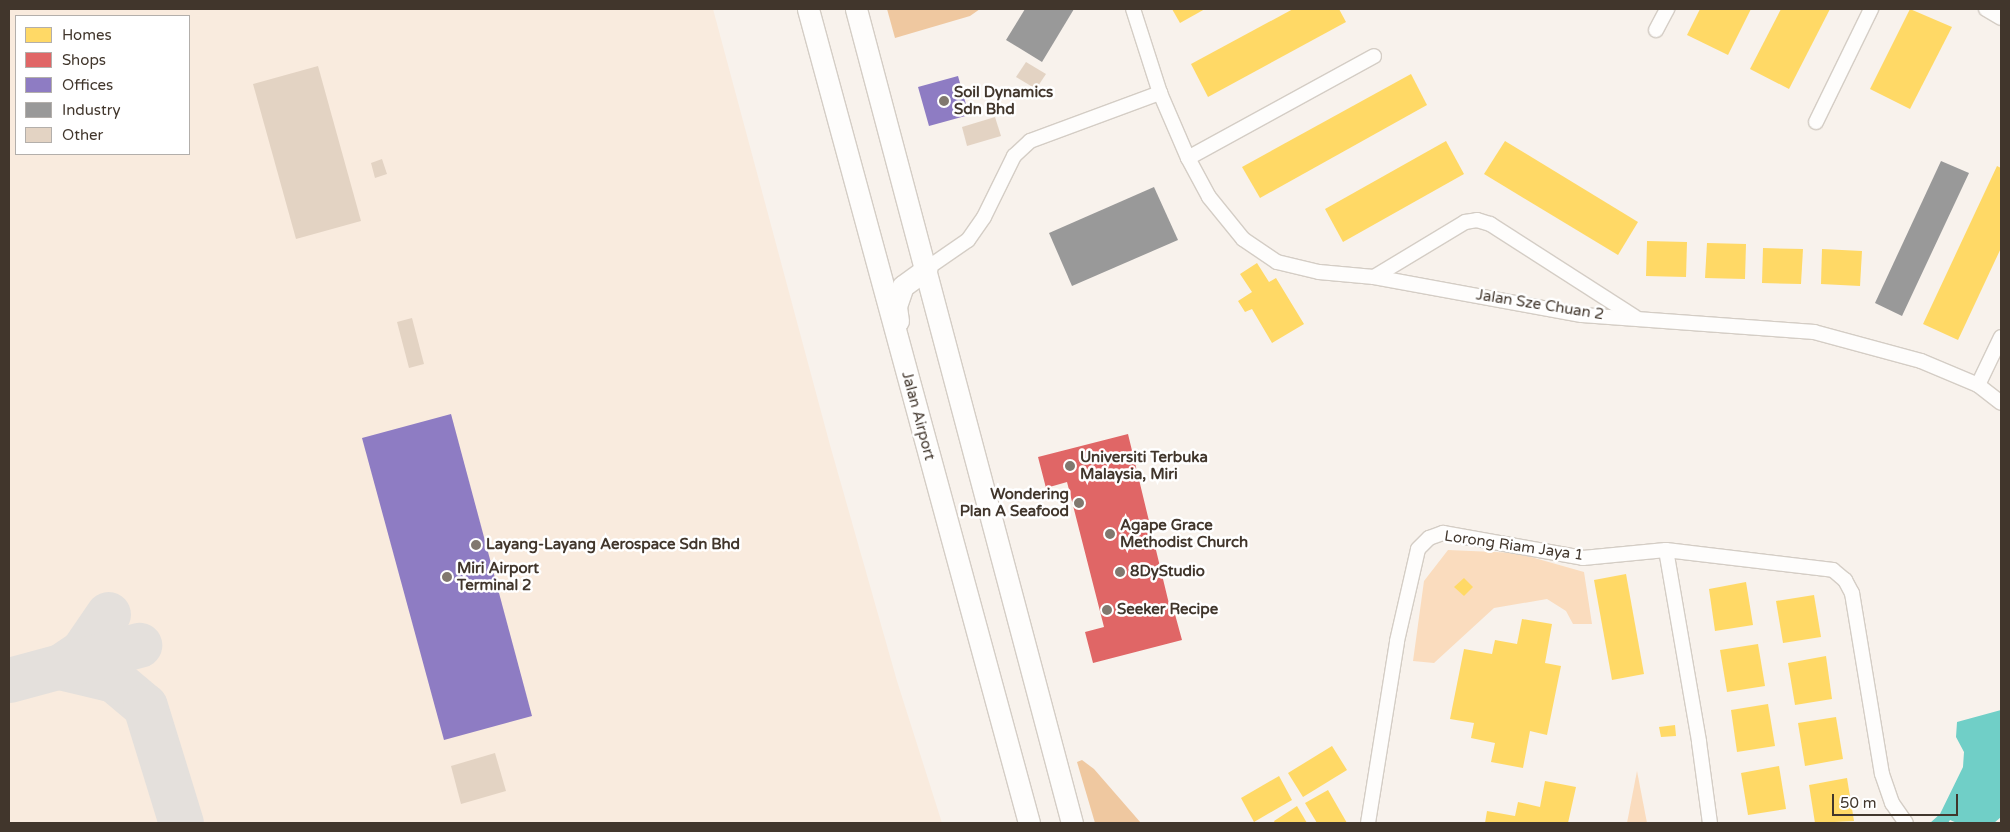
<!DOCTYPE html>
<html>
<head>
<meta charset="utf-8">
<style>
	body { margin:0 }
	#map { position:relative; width:2010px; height:832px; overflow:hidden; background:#f8f2ec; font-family:"Varela Round",sans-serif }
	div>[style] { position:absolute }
	.built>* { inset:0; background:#f9ebde }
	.green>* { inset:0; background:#fadcbe }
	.forest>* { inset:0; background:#efc8a0 }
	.water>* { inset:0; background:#70cfc7 }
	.homes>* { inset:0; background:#ffd966 }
	.shops>* { inset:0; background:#e06666 }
	.offices>* { inset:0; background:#8e7cc3 }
	.industry>* { inset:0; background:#999 }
	.taxiway>* { height:45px; margin:-22.5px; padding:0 22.5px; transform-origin:22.5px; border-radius:22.5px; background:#e4e0dc }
	.building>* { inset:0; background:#e3d3c3 }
	.roads { filter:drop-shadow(1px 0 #d4cdc5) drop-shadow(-1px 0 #d4cdc5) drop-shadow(0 1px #d4cdc5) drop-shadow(0 -1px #d4cdc5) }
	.minor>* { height:14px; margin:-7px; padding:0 7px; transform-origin:7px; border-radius:7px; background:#fefdfc }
	.primary>* { height:21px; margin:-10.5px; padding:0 10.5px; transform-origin:10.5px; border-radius:10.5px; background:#fefdfc }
	.dots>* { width:14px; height:14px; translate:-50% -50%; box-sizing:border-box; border:2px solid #fff; border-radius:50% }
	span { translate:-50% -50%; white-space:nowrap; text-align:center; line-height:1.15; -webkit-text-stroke:5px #fff; paint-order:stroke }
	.poi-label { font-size:15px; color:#41362c; font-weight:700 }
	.left { translate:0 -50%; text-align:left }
	.right { translate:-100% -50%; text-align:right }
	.street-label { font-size:15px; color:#41362c }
	.frame { position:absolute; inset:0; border:10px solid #41362c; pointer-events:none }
	.legend { position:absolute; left:15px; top:15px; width:175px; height:140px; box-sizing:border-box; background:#fff; border:1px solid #b3afab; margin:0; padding:6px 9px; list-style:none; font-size:15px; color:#41362c }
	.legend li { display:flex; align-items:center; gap:10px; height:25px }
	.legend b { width:25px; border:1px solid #b3afab }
	.scale { position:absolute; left:1832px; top:794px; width:126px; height:22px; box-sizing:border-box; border:2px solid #41362c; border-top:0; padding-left:6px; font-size:15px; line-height:18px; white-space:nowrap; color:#41362c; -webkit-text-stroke:4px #fff; paint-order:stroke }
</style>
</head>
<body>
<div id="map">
	<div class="built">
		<div style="clip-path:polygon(evenodd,9px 9px,713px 9px,830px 445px,897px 681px,942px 823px,9px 823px,9px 9px,16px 16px,189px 16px,189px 154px,16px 154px,16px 16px)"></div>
	</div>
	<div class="green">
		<div style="clip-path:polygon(1448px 550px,1517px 553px,1584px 572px,1592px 624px,1573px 624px,1566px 611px,1547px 599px,1494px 608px,1434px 663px,1413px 661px,1424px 581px)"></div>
		<div style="clip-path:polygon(1637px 771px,1647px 823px,1627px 823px)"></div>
	</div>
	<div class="forest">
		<div style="clip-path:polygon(887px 9px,980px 9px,970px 16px,895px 38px)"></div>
		<div style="clip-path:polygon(1082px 760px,1094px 769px,1141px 823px,1095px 823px,1077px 762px)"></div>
	</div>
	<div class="water">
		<div style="clip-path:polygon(2001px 710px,2001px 817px,1994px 823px,1957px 823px,1950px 820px,1948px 823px,1930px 823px,1940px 814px,1963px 767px,1964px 752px,1956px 737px,1957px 722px)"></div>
	</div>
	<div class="homes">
		<div style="clip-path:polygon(1172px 9px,1205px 9px,1180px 23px)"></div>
		<div style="clip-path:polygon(1293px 9px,1339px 9px,1346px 22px,1208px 97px,1191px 64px)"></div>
		<div style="clip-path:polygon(1700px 9px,1751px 9px,1728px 55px,1687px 35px)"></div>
		<div style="clip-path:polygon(1781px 9px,1830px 9px,1789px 89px,1750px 69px)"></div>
		<div style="clip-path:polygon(1910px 9px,1952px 27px,1910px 109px,1870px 89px)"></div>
		<div style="clip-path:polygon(1411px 74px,1427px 105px,1260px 198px,1242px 167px)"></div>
		<div style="clip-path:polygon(1446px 141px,1464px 174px,1343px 242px,1325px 209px)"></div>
		<div style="clip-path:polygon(1505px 141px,1638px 222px,1618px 255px,1484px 174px)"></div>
		<div style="clip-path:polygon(1997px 166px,2001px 168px,2001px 248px,1958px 340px,1923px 324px)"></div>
		<div style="clip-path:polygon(1647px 241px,1687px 242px,1686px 277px,1646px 276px)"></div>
		<div style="clip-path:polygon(1707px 243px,1746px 244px,1745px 279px,1705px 278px)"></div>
		<div style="clip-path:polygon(1763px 248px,1803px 249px,1801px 284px,1762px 283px)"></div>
		<div style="clip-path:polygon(1822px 249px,1862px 251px,1860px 286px,1821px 284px)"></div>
		<div style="clip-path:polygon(1257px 263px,1269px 282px,1276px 278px,1304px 324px,1272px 343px,1252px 309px,1245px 312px,1238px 301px,1252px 292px,1240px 274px)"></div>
		<div style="clip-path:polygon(1626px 574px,1644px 674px,1612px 680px,1594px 580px)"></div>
		<div style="clip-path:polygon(1464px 578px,1473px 587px,1464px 596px,1454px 587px)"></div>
		<div style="clip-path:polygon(1746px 582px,1753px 625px,1715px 631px,1709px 589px)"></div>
		<div style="clip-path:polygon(1814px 595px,1821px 637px,1783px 643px,1776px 601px)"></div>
		<div style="clip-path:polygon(1522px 619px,1552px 624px,1545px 663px,1561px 666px,1547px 735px,1530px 731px,1523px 768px,1491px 762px,1495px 743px,1471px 738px,1474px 723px,1450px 719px,1464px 649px,1492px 654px,1495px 640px,1517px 644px)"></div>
		<div style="clip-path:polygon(1758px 644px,1765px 686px,1727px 692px,1720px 650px)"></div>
		<div style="clip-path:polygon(1826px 656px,1832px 699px,1795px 705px,1788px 663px)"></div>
		<div style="clip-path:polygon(1768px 704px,1775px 746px,1737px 752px,1731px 710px)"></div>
		<div style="clip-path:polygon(1836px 717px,1843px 759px,1805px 766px,1798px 723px)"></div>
		<div style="clip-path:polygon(1675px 725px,1676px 736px,1661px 737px,1659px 727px)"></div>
		<div style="clip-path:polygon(1332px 746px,1347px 770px,1303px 797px,1288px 773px)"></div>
		<div style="clip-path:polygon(1779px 766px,1786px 809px,1748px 815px,1741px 773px)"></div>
		<div style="clip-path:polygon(1279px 776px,1292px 800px,1254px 822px,1241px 798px)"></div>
		<div style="clip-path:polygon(1847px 778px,1854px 821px,1815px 823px,1809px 785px)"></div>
		<div style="clip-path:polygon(1545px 781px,1576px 787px,1568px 823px,1485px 823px,1487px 811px,1515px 816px,1518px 802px,1540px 807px)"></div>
		<div style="clip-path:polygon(1328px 790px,1347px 823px,1317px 823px,1305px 803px)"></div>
		<div style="clip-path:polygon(1297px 806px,1307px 823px,1275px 823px,1274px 821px)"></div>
	</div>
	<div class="shops">
		<div style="clip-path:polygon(1128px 434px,1170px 608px,1173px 607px,1182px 640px,1093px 663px,1085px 632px,1104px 627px,1067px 482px,1046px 488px,1038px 457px)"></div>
	</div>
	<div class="offices">
		<div style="clip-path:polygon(958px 76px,969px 115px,929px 126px,918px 87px)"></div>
		<div style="clip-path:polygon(451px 414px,532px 716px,444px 740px,362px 438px)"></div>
	</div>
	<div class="industry">
		<div style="clip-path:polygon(1025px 9px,1074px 9px,1042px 62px,1006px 40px)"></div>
		<div style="clip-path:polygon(1941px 161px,1969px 173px,1902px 316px,1875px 303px)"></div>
		<div style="clip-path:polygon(1154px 187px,1178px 240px,1072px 286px,1049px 233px)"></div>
	</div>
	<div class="taxiway">
		<div style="left:61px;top:666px;width:25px;rotate:-34deg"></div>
		<div style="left:82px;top:652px;width:46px;rotate:-55.6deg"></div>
		<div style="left:60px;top:667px;width:56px;rotate:13.5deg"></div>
		<div style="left:114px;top:680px;width:40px;rotate:40deg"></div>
		<div style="left:145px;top:706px;width:122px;rotate:72.9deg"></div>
		<div style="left:9px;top:680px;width:135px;rotate:-15.1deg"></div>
	</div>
	<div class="building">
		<div style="clip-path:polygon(1026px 62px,1046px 74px,1036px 89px,1016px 77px)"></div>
		<div style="clip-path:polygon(318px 66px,361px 221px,296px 239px,253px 84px)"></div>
		<div style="clip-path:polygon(995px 117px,1001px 136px,967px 146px,962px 127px)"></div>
		<div style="clip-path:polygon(382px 159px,387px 174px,375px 178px,371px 163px)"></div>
		<div style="clip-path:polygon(412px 318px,424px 364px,409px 368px,397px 322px)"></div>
		<div style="clip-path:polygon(495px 753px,506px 791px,461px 804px,451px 766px)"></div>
	</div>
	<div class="roads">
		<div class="minor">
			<div style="left:1986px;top:9px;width:17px;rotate:31deg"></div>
			<div style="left:1656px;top:30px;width:24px;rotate:-62deg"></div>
			<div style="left:1160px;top:93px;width:71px;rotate:66.7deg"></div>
			<div style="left:1188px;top:158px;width:44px;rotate:61.7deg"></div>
			<div style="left:1209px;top:197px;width:54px;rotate:51deg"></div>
			<div style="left:1243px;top:239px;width:41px;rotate:34.1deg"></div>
			<div style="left:1277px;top:262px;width:43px;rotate:13.4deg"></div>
			<div style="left:1319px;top:272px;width:55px;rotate:5.2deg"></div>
			<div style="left:1374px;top:277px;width:211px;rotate:10.4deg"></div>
			<div style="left:1582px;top:315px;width:233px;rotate:4.2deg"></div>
			<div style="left:1814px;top:332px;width:111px;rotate:15.2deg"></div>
			<div style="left:1921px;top:361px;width:62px;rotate:22.8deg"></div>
			<div style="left:1978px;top:385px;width:29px;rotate:38deg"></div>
			<div style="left:1816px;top:122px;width:126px;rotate:-64deg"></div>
			<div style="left:1188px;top:158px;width:212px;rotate:-28.7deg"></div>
			<div style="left:926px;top:269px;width:51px;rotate:-34.6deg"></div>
			<div style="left:968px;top:240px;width:28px;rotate:-55deg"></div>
			<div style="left:984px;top:217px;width:68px;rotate:-63.8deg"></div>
			<div style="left:1014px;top:156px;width:22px;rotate:-43deg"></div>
			<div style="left:1030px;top:141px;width:139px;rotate:-20.3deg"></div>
			<div style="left:1160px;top:93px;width:88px;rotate:-107.8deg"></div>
			<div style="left:1374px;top:277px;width:106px;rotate:-31.1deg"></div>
			<div style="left:1465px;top:222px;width:12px;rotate:-9deg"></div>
			<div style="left:1477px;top:220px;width:14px;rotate:17deg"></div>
			<div style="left:1490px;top:224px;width:172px;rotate:32.7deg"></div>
			<div style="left:1978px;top:385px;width:53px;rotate:-64.4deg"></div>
			<div style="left:1666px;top:550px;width:195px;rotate:80.2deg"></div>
			<div style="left:1699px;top:742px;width:82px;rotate:82.3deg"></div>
			<div style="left:1368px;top:823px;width:184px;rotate:-80.9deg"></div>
			<div style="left:1397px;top:641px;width:94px;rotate:-77.1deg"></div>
			<div style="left:1418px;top:549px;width:16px;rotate:-45deg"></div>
			<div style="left:1429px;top:538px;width:15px;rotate:-20deg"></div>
			<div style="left:1443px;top:533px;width:142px;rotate:10.1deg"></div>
			<div style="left:1583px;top:558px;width:83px;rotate:-5.5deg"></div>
			<div style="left:1666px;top:550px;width:168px;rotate:6.8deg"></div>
			<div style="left:1833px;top:570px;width:16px;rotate:40deg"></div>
			<div style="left:1845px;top:580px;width:15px;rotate:62deg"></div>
			<div style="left:1852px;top:593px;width:183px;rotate:80.6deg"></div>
			<div style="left:1882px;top:774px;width:31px;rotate:71deg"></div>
			<div style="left:1892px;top:803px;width:24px;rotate:55deg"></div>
		</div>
		<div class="primary">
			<div style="left:808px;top:9px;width:843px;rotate:74.81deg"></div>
			<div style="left:856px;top:9px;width:842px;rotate:75.14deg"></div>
			<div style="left:898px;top:321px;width:15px;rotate:-98deg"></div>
			<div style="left:896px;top:306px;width:21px;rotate:-71deg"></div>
			<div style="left:903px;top:286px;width:29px;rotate:-36deg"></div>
		</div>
	</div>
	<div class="dots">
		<div style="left:944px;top:101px;background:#81786f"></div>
		<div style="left:1070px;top:466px;background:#81786f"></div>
		<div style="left:1079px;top:503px;background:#81786f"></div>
		<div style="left:1110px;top:534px;background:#81786f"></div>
		<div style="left:476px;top:545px;background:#81786f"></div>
		<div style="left:1120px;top:572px;background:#81786f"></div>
		<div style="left:447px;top:577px;background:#81786f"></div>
		<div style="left:1107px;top:610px;background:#81786f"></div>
	</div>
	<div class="poi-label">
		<span class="left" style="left:954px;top:101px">Soil Dynamics<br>Sdn Bhd</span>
		<span class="left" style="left:1080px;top:466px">Universiti Terbuka<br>Malaysia, Miri</span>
		<span class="right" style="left:1069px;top:503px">Wondering<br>Plan A Seafood</span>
		<span class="left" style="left:1120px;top:534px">Agape Grace<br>Methodist Church</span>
		<span class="left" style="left:486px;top:545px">Layang-Layang Aerospace Sdn Bhd</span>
		<span class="left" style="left:457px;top:577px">Miri Airport<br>Terminal 2</span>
		<span class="left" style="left:1130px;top:572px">8DyStudio</span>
		<span class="left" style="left:1117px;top:610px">Seeker Recipe</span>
	</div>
	<div class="street-label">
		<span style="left:1540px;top:305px;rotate:9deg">Jalan Sze Chuan 2</span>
		<span style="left:918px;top:416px;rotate:75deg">Jalan Airport</span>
		<span style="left:1514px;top:546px;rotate:8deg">Lorong Riam Jaya 1</span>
	</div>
	<div class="frame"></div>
	<ul class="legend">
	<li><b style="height:14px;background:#ffd966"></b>Homes</li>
	<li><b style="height:14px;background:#e06666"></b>Shops</li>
	<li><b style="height:14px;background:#8e7cc3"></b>Offices</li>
	<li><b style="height:14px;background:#999"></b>Industry</li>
	<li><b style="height:14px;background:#e3d3c3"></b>Other</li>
	</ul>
	<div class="scale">50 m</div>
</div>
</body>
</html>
